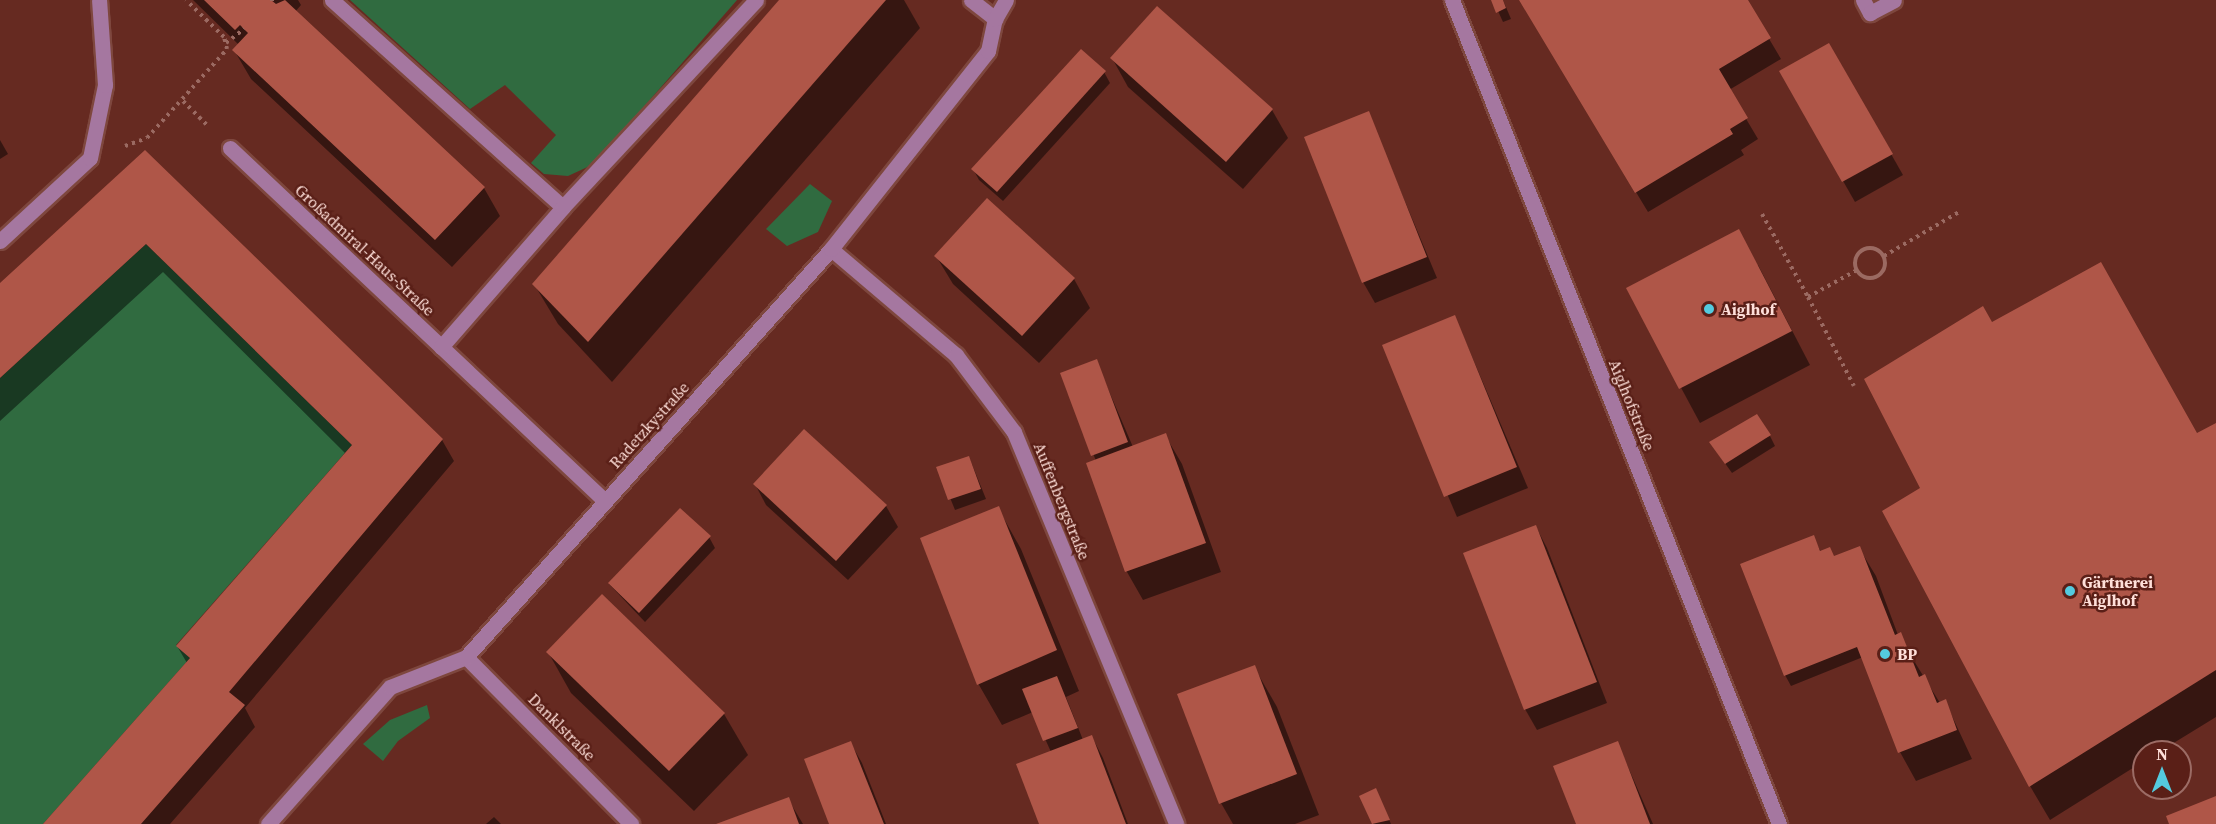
<!DOCTYPE html>
<html>
<head>
<meta charset="utf-8">
<style>
	body { margin:0 }
	#map { position:relative; width:2216px; height:824px; overflow:hidden; background:#662a21; font-family:"Source Serif 4",serif }
	div>[style] { position:absolute }
	.green>* { inset:0; background:#306b40 }
	.shadow>* { inset:0; background:#0007 }
	.building>* { inset:0; background:#af5648 }
	.path>* { height:4px; margin-top:-2px; transform-origin:0; background:repeating-linear-gradient(90deg,#9b6a62 0 3px,transparent 0 7.5px) }
	.path>.ring { margin:-2px; padding:0; box-sizing:content-box; background:none; border:4px solid #9b6a62; border-radius:50% }
	.roads { filter:drop-shadow(2px 0 #7e473e) drop-shadow(-2px 0 #7e473e) drop-shadow(0 2px #7e473e) drop-shadow(0 -2px #7e473e) }
	.minor>* { height:15px; margin:-7.5px; padding:0 7.5px; transform-origin:7.5px; border-radius:7.5px; background:#a577a0 }
	.dots>* { width:16px; height:16px; translate:-50% -50%; box-sizing:border-box; border:3px solid #5a1f17; border-radius:50% }
	span { translate:-50% -50%; white-space:nowrap; text-align:center; line-height:1.15; -webkit-text-stroke:5px #5a1f17; paint-order:stroke }
	.street-label { font-size:16px; color:#fedfd9 }
	.poi-label { font-size:16px; color:#fedfd9; font-weight:700 }
	.left { translate:0 -50%; text-align:left }
	.north { position:absolute; left:2132px; top:740px; width:60px; height:60px; box-sizing:border-box; background:#5a1f17; border:2px solid #9c6c65; border-radius:50%; rotate:0deg; font-size:16px; font-weight:700; line-height:24px; text-align:center; color:#fedfd9 }
	.north::after { content:''; display:block; margin:auto; width:21px; height:27px; background:#54cade; clip-path:polygon(50% 0,100% 100%,50% 72%,0 100%) }
</style>
</head>
<body>
<div id="map">
	<div class="green">
		<div style="clip-path:polygon(350px 0,737px 0,594px 164px,568px 176px,544px 174px,531px 163px,556px 135px,505px 85px,470px 109px)"></div>
		<div style="clip-path:polygon(810px 184px,832px 201px,818px 232px,787px 246px,766px 229px)"></div>
		<div style="clip-path:polygon(146px 244px,352px 445px,176px 645px,190px 658px,43px 824px,0 824px,0 378px)"></div>
		<div style="clip-path:polygon(427px 705px,430px 718px,398px 741px,383px 761px,363px 744px,390px 720px)"></div>
	</div>
	<div class="shadow">
		<div style="clip-path:polygon(193px 0,298px 0,301px 5px,295px 12px,484px 188px,500px 216px,452px 267px,251px 79px,234px 50px,239px 45px)"></div>
		<div style="clip-path:polygon(781px 0,904px 0,920px 28px,612px 382px,558px 324px,534px 284px)"></div>
		<div style="clip-path:polygon(1493px 0,1503px 0,1511px 19px,1503px 22px)"></div>
		<div style="clip-path:polygon(1520px 0,1746px 0,1781px 59px,1729px 90px,1758px 139px,1741px 150px,1744px 155px,1648px 212px)"></div>
		<div style="clip-path:polygon(1829px 45px,1903px 175px,1855px 202px,1781px 72px)"></div>
		<div style="clip-path:polygon(1112px 58px,1272px 110px,1288px 138px,1243px 189px,1128px 87px)"></div>
		<div style="clip-path:polygon(1104px 72px,1110px 83px,1003px 201px,979px 180px,973px 169px)"></div>
		<div style="clip-path:polygon(1368px 113px,1437px 278px,1375px 303px,1363px 282px)"></div>
		<div style="clip-path:polygon(0 140px,8px 154px,0 159px)"></div>
		<div style="clip-path:polygon(145px 152px,442px 440px,454px 461px,245px 708px,255px 727px,170px 824px,45px 824px,187px 663px,177px 646px,345px 453px,163px 272px,0 421px,0 285px)"></div>
		<div style="clip-path:polygon(936px 256px,1074px 279px,1090px 308px,1039px 363px,953px 284px)"></div>
		<div style="clip-path:polygon(1758px 265px,1810px 365px,1700px 423px,1628px 289px)"></div>
		<div style="clip-path:polygon(1455px 317px,1528px 488px,1457px 517px,1384px 346px)"></div>
		<div style="clip-path:polygon(1991px 324px,2197px 435px,2216px 424px,2216px 717px,2159px 752px,2144px 752px,2144px 761px,2050px 820px,2030px 786px,1922px 488px)"></div>
		<div style="clip-path:polygon(1096px 361px,1133px 447px,1165px 435px,1182px 464px,1221px 572px,1143px 600px,1127px 572px,1088px 464px,1096px 461px,1062px 374px)"></div>
		<div style="clip-path:polygon(804px 431px,886px 506px,898px 527px,848px 580px,766px 505px,755px 484px)"></div>
		<div style="clip-path:polygon(1770px 436px,1775px 446px,1732px 473px,1717px 452px)"></div>
		<div style="clip-path:polygon(969px 457px,986px 499px,955px 510px,938px 468px)"></div>
		<div style="clip-path:polygon(998px 508px,1021px 549px,1079px 691px,1066px 697px,1083px 740px,1092px 737px,1103px 758px,1128px 824px,1041px 824px,1051px 752px,1033px 712px,1002px 725px,979px 685px,922px 539px)"></div>
		<div style="clip-path:polygon(1536px 527px,1547px 548px,1607px 703px,1537px 730px,1525px 709px)"></div>
		<div style="clip-path:polygon(709px 537px,715px 548px,645px 622px,609px 584px)"></div>
		<div style="clip-path:polygon(1813px 537px,1821px 552px,1835px 558px,1859px 548px,1876px 576px,1898px 635px,1940px 703px,1945px 701px,1972px 759px,1916px 781px,1900px 752px,1863px 657px,1791px 686px,1785px 675px)"></div>
		<div style="clip-path:polygon(602px 596px,724px 714px,748px 755px,694px 811px,571px 693px,548px 652px)"></div>
		<div style="clip-path:polygon(1254px 667px,1277px 707px,1319px 815px,1295px 824px,1233px 824px,1221px 803px)"></div>
		<div style="clip-path:polygon(850px 742px,862px 763px,886px 824px,831px 824px)"></div>
		<div style="clip-path:polygon(1617px 742px,1653px 824px,1578px 824px)"></div>
		<div style="clip-path:polygon(1361px 796px,1381px 801px,1391px 824px,1373px 824px)"></div>
		<div style="clip-path:polygon(788px 799px,803px 824px,720px 824px)"></div>
		<div style="clip-path:polygon(494px 817px,501px 824px,486px 824px)"></div>
	</div>
	<div class="building">
		<div style="clip-path:polygon(204px 0,271px 0,276px 4px,285px 0,485px 187px,435px 240px,232px 50px,248px 33px,240px 25px,235px 30px)"></div>
		<div style="clip-path:polygon(779px 0,886px 0,588px 342px,532px 284px)"></div>
		<div style="clip-path:polygon(1491px 0,1503px 0,1506px 8px,1496px 13px)"></div>
		<div style="clip-path:polygon(1519px 0,1748px 0,1771px 38px,1719px 69px,1748px 118px,1730px 129px,1733px 134px,1635px 193px)"></div>
		<div style="clip-path:polygon(1157px 6px,1273px 109px,1226px 162px,1110px 58px)"></div>
		<div style="clip-path:polygon(1829px 43px,1893px 154px,1842px 182px,1779px 71px)"></div>
		<div style="clip-path:polygon(1081px 49px,1106px 71px,997px 192px,971px 169px)"></div>
		<div style="clip-path:polygon(1369px 111px,1427px 257px,1362px 283px,1304px 137px)"></div>
		<div style="clip-path:polygon(145px 150px,443px 439px,229px 692px,245px 705px,141px 824px,43px 824px,190px 658px,176px 646px,352px 445px,146px 244px,0 378px,0 283px)"></div>
		<div style="clip-path:polygon(987px 198px,1075px 278px,1022px 336px,934px 256px)"></div>
		<div style="clip-path:polygon(1739px 229px,1792px 331px,1679px 389px,1626px 288px)"></div>
		<div style="clip-path:polygon(2101px 262px,2197px 433px,2216px 423px,2216px 670px,2029px 787px,1882px 511px,1920px 488px,1864px 379px,1983px 306px,1992px 322px)"></div>
		<div style="clip-path:polygon(1455px 315px,1517px 467px,1444px 497px,1382px 345px)"></div>
		<div style="clip-path:polygon(1097px 359px,1128px 442px,1091px 456px,1060px 373px)"></div>
		<div style="clip-path:polygon(1757px 414px,1771px 435px,1725px 464px,1709px 442px)"></div>
		<div style="clip-path:polygon(804px 429px,887px 505px,836px 561px,753px 484px)"></div>
		<div style="clip-path:polygon(1166px 433px,1206px 543px,1125px 572px,1086px 463px)"></div>
		<div style="clip-path:polygon(969px 456px,981px 489px,948px 500px,936px 467px)"></div>
		<div style="clip-path:polygon(999px 506px,1057px 650px,977px 685px,920px 538px)"></div>
		<div style="clip-path:polygon(680px 508px,711px 536px,639px 613px,608px 583px)"></div>
		<div style="clip-path:polygon(1536px 525px,1597px 682px,1524px 710px,1463px 553px)"></div>
		<div style="clip-path:polygon(1814px 535px,1820px 551px,1830px 547px,1834px 556px,1860px 546px,1895px 635px,1901px 632px,1919px 677px,1925px 674px,1937px 703px,1946px 699px,1957px 730px,1898px 753px,1857px 647px,1784px 676px,1740px 564px)"></div>
		<div style="clip-path:polygon(602px 594px,725px 713px,669px 771px,546px 652px)"></div>
		<div style="clip-path:polygon(1255px 665px,1297px 774px,1219px 804px,1177px 694px)"></div>
		<div style="clip-path:polygon(1057px 676px,1078px 728px,1043px 741px,1022px 689px)"></div>
		<div style="clip-path:polygon(1092px 735px,1126px 824px,1039px 824px,1016px 764px)"></div>
		<div style="clip-path:polygon(851px 741px,884px 824px,829px 824px,804px 759px)"></div>
		<div style="clip-path:polygon(1618px 741px,1650px 824px,1576px 824px,1553px 766px)"></div>
		<div style="clip-path:polygon(1376px 788px,1390px 820px,1372px 824px,1359px 796px)"></div>
		<div style="clip-path:polygon(2216px 796px,2216px 824px,2169px 824px,2166px 816px)"></div>
		<div style="clip-path:polygon(789px 797px,799px 824px,716px 824px)"></div>
	</div>
	<div class="path">
		<div style="left:272px;top:1px;width:1px;rotate:-90deg"></div>
		<div style="left:226px;top:43px;width:23px;rotate:-38deg"></div>
		<div style="left:183px;top:101px;width:35px;rotate:45deg"></div>
		<div style="left:125px;top:146px;width:23px;rotate:-20deg"></div>
		<div style="left:147px;top:138px;width:120px;rotate:-48deg"></div>
		<div style="left:227px;top:49px;width:12px;rotate:-104deg"></div>
		<div style="left:224px;top:37px;width:53px;rotate:-135.8deg"></div>
		<div style="left:1762px;top:214px;width:95px;rotate:61deg"></div>
		<div style="left:1808px;top:297px;width:56px;rotate:-28.9deg"></div>
		<div class="ring" style="left:1855px;top:248px;width:26px;height:26px"></div>
		<div style="left:1884px;top:256px;width:87px;rotate:-30.4deg"></div>
		<div style="left:1808px;top:297px;width:100px;rotate:62.7deg"></div>
	</div>
	<div class="roads">
		<div class="minor">
			<div style="left:332px;top:0;width:310px;rotate:41.9deg"></div>
			<div style="left:971px;top:0;width:31px;rotate:38deg"></div>
			<div style="left:1452px;top:0;width:887px;rotate:68.35deg"></div>
			<div style="left:1863px;top:0;width:15px;rotate:62deg"></div>
			<div style="left:1870px;top:13px;width:27px;rotate:-28deg"></div>
			<div style="left:230px;top:148px;width:515px;rotate:43.27deg"></div>
			<div style="left:0;top:241px;width:122px;rotate:-42.7deg"></div>
			<div style="left:90px;top:158px;width:75px;rotate:-78.4deg"></div>
			<div style="left:105px;top:85px;width:85px;rotate:-94deg"></div>
			<div style="left:831px;top:249px;width:164px;rotate:40.3deg"></div>
			<div style="left:956px;top:355px;width:96px;rotate:53deg"></div>
			<div style="left:1014px;top:432px;width:424px;rotate:67.5deg"></div>
			<div style="left:441px;top:347px;width:186px;rotate:-48.9deg"></div>
			<div style="left:563px;top:207px;width:283px;rotate:-47deg"></div>
			<div style="left:466px;top:657px;width:235px;rotate:45.3deg"></div>
			<div style="left:268px;top:824px;width:183px;rotate:-48.3deg"></div>
			<div style="left:390px;top:687px;width:82px;rotate:-21.5deg"></div>
			<div style="left:466px;top:657px;width:547px;rotate:-48.18deg"></div>
			<div style="left:831px;top:249px;width:253px;rotate:-51.6deg"></div>
			<div style="left:988px;top:51px;width:33px;rotate:-78deg"></div>
			<div style="left:995px;top:19px;width:22px;rotate:-60deg"></div>
		</div>
	</div>
	<div class="dots">
		<div style="left:1709px;top:309px;background:#54cade"></div>
		<div style="left:2070px;top:591px;background:#54cade"></div>
		<div style="left:1885px;top:654px;background:#54cade"></div>
	</div>
	<div class="street-label">
		<span style="left:365px;top:250px;rotate:43deg">Großadmiral-Haus-Straße</span>
		<span style="left:1632px;top:405px;rotate:68deg">Aiglhofstraße</span>
		<span style="left:649px;top:425px;rotate:-48deg">Radetzkystraße</span>
		<span style="left:1062px;top:501px;rotate:68deg">Auffenbergstraße</span>
		<span style="left:562px;top:727px;rotate:45deg">Danklstraße</span>
	</div>
	<div class="poi-label">
		<span class="left" style="left:1721px;top:309px">Aiglhof</span>
		<span class="left" style="left:2082px;top:591px">Gärtnerei<br>Aiglhof</span>
		<span class="left" style="left:1897px;top:654px">BP</span>
	</div>
	<div class="north">N</div>
</div>
</body>
</html>
